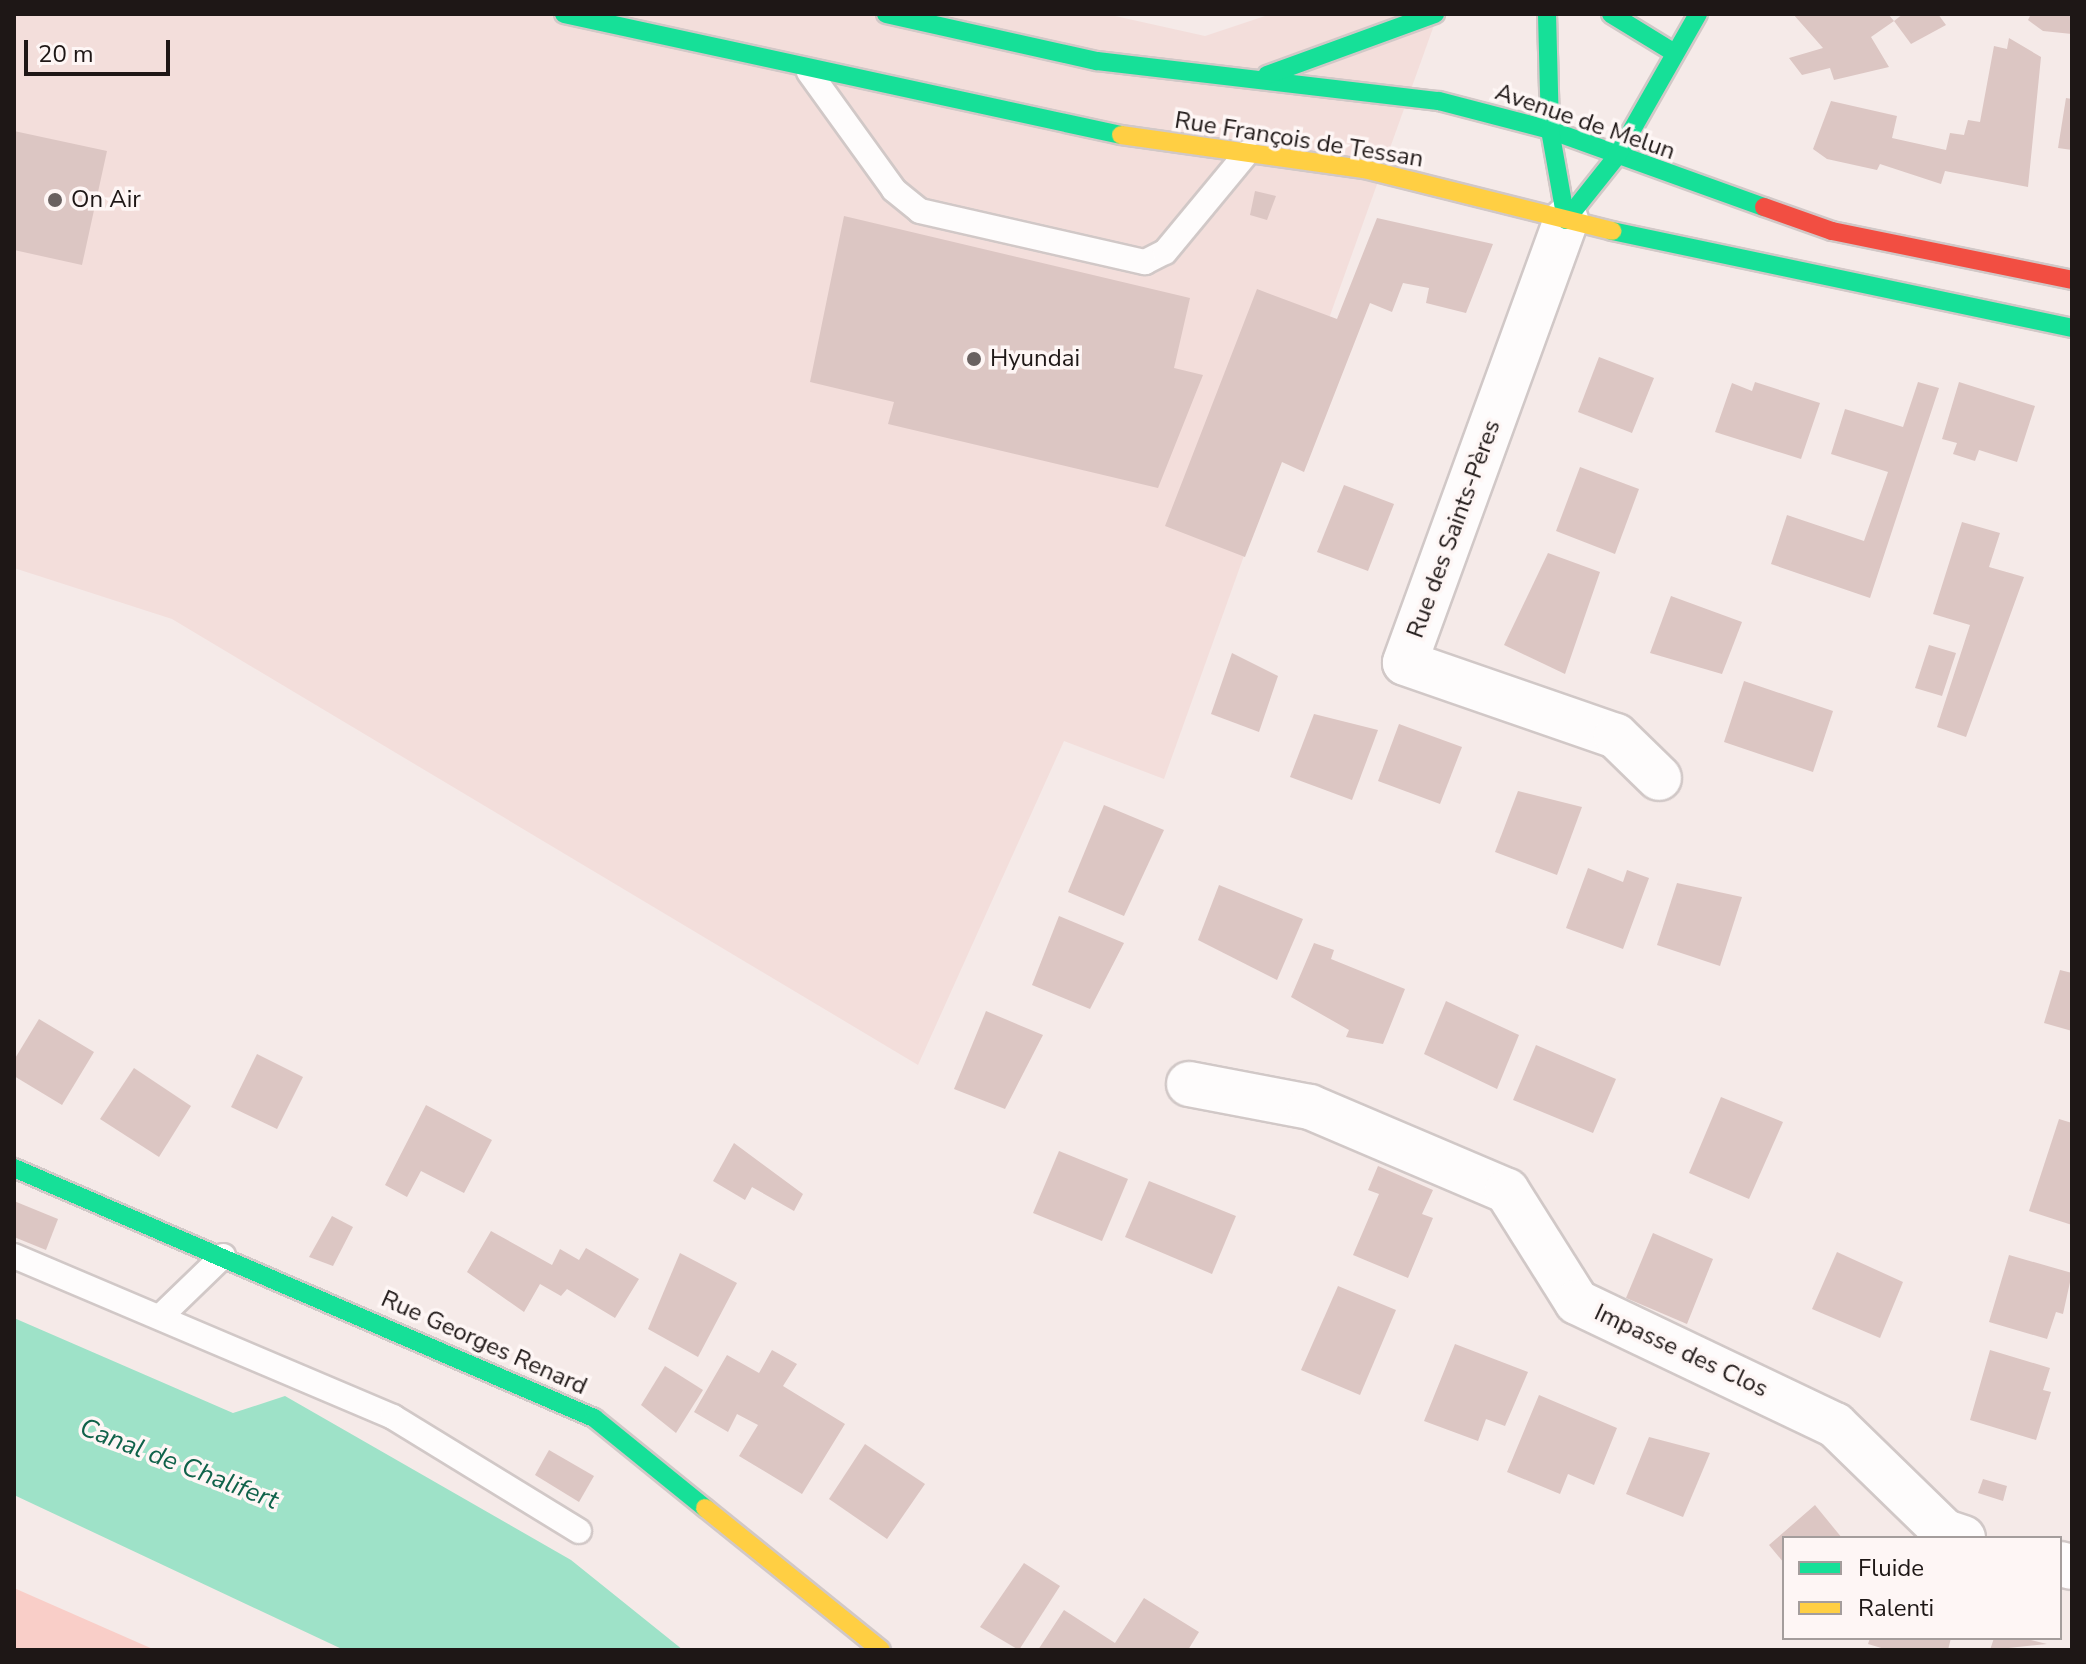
<!DOCTYPE html>
<html>
<head>
<meta charset="utf-8">
<style>
	body { margin:0 }
	#map { position:relative; width:2086px; height:1664px; overflow:hidden; background:#f5eae8; font-family:"Nunito Sans",sans-serif }
	div>[style] { position:absolute }
	.built>* { inset:0; background:#f3dedb }
	.green>* { inset:0; background:#f9cec8 }
	.water>* { inset:0; background:#9ee2c8 }
	.building>* { inset:0; background:#dcc6c3 }
	.roads { filter:drop-shadow(2px 0 #d1c8c7) drop-shadow(-2px 0 #d1c8c7) drop-shadow(0 2px #d1c8c7) drop-shadow(0 -2px #d1c8c7) }
	.lane>* { height:24px; margin:-12px; padding:0 12px; transform-origin:12px; border-radius:12px; background:#fefcfc }
	.street>* { height:44px; margin:-22px; padding:0 22px; transform-origin:22px; border-radius:22px; background:#fefcfc }
	.fast>* { height:18px; margin:-9px; padding:0 9px; transform-origin:9px; border-radius:9px; background:#16e098 }
	.slow>* { height:18px; margin:-9px; padding:0 9px; transform-origin:9px; border-radius:9px; background:#ffcf43 }
	.jam>* { height:18px; margin:-9px; padding:0 9px; transform-origin:9px; border-radius:9px; background:#f24e42 }
	.dots>* { width:22px; height:22px; translate:-50% -50%; box-sizing:border-box; border:4px solid #fef6f5; border-radius:50% }
	span { translate:-50% -50%; white-space:nowrap; text-align:center; line-height:1.15; -webkit-text-stroke:7px #fef6f5; paint-order:stroke }
	.street-label { font-size:24px; color:#1e1716 }
	.poi-label { font-size:24px; color:#1e1716 }
	.left { translate:0 -50%; text-align:left }
	.water-label { font-size:26px; color:#10624a; font-style:italic }
	.frame { position:absolute; inset:0; border:16px solid #1e1716; pointer-events:none }
	.legend { position:absolute; left:1782px; top:1536px; width:280px; height:104px; box-sizing:border-box; background:#fef6f5; border:2px solid #a49d9c; margin:0; padding:10px 14px; list-style:none; font-size:24px; color:#1e1716 }
	.legend li { display:flex; align-items:center; gap:16px; height:40px }
	.legend b { width:40px; border:2px solid #a49d9c }
	.scale { position:absolute; left:24px; top:40px; width:146px; height:36px; box-sizing:border-box; border:4px solid #1e1716; border-top:0; padding-left:10px; font-size:24px; line-height:28px; white-space:nowrap; color:#1e1716; -webkit-text-stroke:6px #fef6f5; paint-order:stroke }
</style>
</head>
<body>
<div id="map">
	<div class="built">
		<div style="clip-path:polygon(14px 14px,1106px 14px,1205px 36px,1271px 14px,1438px 14px,1164px 779px,1064px 741px,918px 1065px,172px 619px,14px 568px)"></div>
	</div>
	<div class="green">
		<div style="clip-path:polygon(14px 1588px,155px 1650px,14px 1650px)"></div>
	</div>
	<div class="water">
		<div style="clip-path:polygon(14px 1318px,233px 1413px,285px 1396px,571px 1560px,683px 1650px,344px 1650px,14px 1495px)"></div>
	</div>
	<div class="building">
		<div style="clip-path:polygon(1793px 14px,1888px 14px,1894px 21px,1871px 37px,1889px 67px,1834px 80px,1830px 68px,1802px 75px,1789px 58px,1823px 48px)"></div>
		<div style="clip-path:polygon(1903px 14px,1938px 14px,1946px 25px,1911px 44px,1894px 21px)"></div>
		<div style="clip-path:polygon(2031px 14px,2072px 14px,2072px 34px,2043px 31px,2028px 20px)"></div>
		<div style="clip-path:polygon(2009px 38px,2041px 57px,2028px 187px,1945px 171px,1941px 184px,1880px 164px,1877px 170px,1827px 159px,1813px 149px,1831px 101px,1897px 116px,1892px 138px,1946px 150px,1950px 133px,1964px 135px,1968px 120px,1980px 122px,1994px 46px,2007px 49px)"></div>
		<div style="clip-path:polygon(2066px 98px,2072px 99px,2072px 150px,2058px 148px)"></div>
		<div style="clip-path:polygon(14px 131px,107px 151px,82px 265px,14px 250px)"></div>
		<div style="clip-path:polygon(1255px 191px,1276px 196px,1267px 220px,1250px 215px)"></div>
		<div style="clip-path:polygon(844px 216px,1190px 298px,1174px 368px,1203px 375px,1158px 488px,888px 424px,894px 402px,810px 382px)"></div>
		<div style="clip-path:polygon(1377px 218px,1493px 244px,1466px 313px,1426px 303px,1429px 288px,1403px 283px,1392px 312px,1370px 303px,1304px 472px,1282px 462px,1245px 557px,1165px 526px,1257px 289px,1337px 319px)"></div>
		<div style="clip-path:polygon(1599px 357px,1654px 378px,1632px 433px,1578px 412px)"></div>
		<div style="clip-path:polygon(1755px 382px,1820px 403px,1801px 459px,1715px 432px,1732px 383px,1752px 391px)"></div>
		<div style="clip-path:polygon(1918px 382px,1939px 388px,1870px 598px,1771px 564px,1787px 515px,1864px 541px,1888px 472px,1831px 454px,1845px 409px,1903px 427px)"></div>
		<div style="clip-path:polygon(1959px 382px,2035px 406px,2017px 462px,1979px 450px,1975px 461px,1953px 454px,1957px 443px,1942px 439px)"></div>
		<div style="clip-path:polygon(1580px 467px,1639px 489px,1615px 554px,1556px 531px)"></div>
		<div style="clip-path:polygon(1344px 485px,1394px 504px,1368px 571px,1317px 552px)"></div>
		<div style="clip-path:polygon(1962px 522px,2000px 533px,1989px 567px,2024px 577px,1966px 737px,1937px 727px,1970px 625px,1933px 614px)"></div>
		<div style="clip-path:polygon(1548px 553px,1600px 572px,1565px 674px,1504px 645px)"></div>
		<div style="clip-path:polygon(1671px 596px,1742px 622px,1722px 674px,1650px 653px)"></div>
		<div style="clip-path:polygon(1929px 645px,1956px 653px,1942px 696px,1915px 688px)"></div>
		<div style="clip-path:polygon(1232px 653px,1278px 676px,1259px 732px,1211px 714px)"></div>
		<div style="clip-path:polygon(1744px 681px,1833px 711px,1813px 772px,1724px 742px)"></div>
		<div style="clip-path:polygon(1314px 714px,1378px 730px,1352px 800px,1290px 777px)"></div>
		<div style="clip-path:polygon(1399px 724px,1462px 747px,1440px 804px,1378px 781px)"></div>
		<div style="clip-path:polygon(1518px 791px,1582px 807px,1557px 875px,1495px 852px)"></div>
		<div style="clip-path:polygon(1104px 805px,1164px 830px,1124px 916px,1068px 892px)"></div>
		<div style="clip-path:polygon(1588px 868px,1623px 882px,1627px 870px,1649px 878px,1623px 949px,1566px 928px)"></div>
		<div style="clip-path:polygon(1677px 883px,1742px 897px,1720px 966px,1657px 945px)"></div>
		<div style="clip-path:polygon(1219px 885px,1303px 919px,1277px 980px,1198px 940px)"></div>
		<div style="clip-path:polygon(1059px 916px,1124px 943px,1090px 1009px,1032px 985px)"></div>
		<div style="clip-path:polygon(1314px 943px,1334px 950px,1331px 959px,1405px 989px,1383px 1044px,1346px 1037px,1349px 1030px,1291px 997px)"></div>
		<div style="clip-path:polygon(2060px 970px,2072px 973px,2072px 1031px,2044px 1023px)"></div>
		<div style="clip-path:polygon(1446px 1001px,1519px 1035px,1497px 1089px,1424px 1054px)"></div>
		<div style="clip-path:polygon(986px 1011px,1043px 1035px,1005px 1109px,954px 1089px)"></div>
		<div style="clip-path:polygon(39px 1019px,94px 1052px,62px 1105px,14px 1076px,14px 1060px)"></div>
		<div style="clip-path:polygon(1536px 1045px,1616px 1079px,1593px 1133px,1513px 1100px)"></div>
		<div style="clip-path:polygon(257px 1054px,303px 1077px,277px 1129px,231px 1107px)"></div>
		<div style="clip-path:polygon(134px 1068px,191px 1106px,159px 1157px,100px 1119px)"></div>
		<div style="clip-path:polygon(1721px 1097px,1783px 1122px,1749px 1199px,1689px 1173px)"></div>
		<div style="clip-path:polygon(426px 1105px,492px 1140px,464px 1193px,421px 1171px,407px 1197px,385px 1185px)"></div>
		<div style="clip-path:polygon(2059px 1119px,2072px 1123px,2072px 1225px,2029px 1211px)"></div>
		<div style="clip-path:polygon(734px 1143px,803px 1194px,794px 1211px,752px 1187px,745px 1200px,713px 1181px)"></div>
		<div style="clip-path:polygon(1059px 1151px,1128px 1179px,1102px 1241px,1033px 1213px)"></div>
		<div style="clip-path:polygon(1378px 1166px,1433px 1190px,1422px 1214px,1433px 1218px,1408px 1278px,1353px 1255px,1379px 1194px,1368px 1190px)"></div>
		<div style="clip-path:polygon(1149px 1181px,1236px 1216px,1212px 1274px,1125px 1237px)"></div>
		<div style="clip-path:polygon(14px 1201px,58px 1219px,46px 1250px,14px 1237px)"></div>
		<div style="clip-path:polygon(332px 1216px,353px 1227px,333px 1266px,309px 1257px)"></div>
		<div style="clip-path:polygon(491px 1231px,552px 1265px,560px 1249px,579px 1260px,586px 1248px,639px 1279px,615px 1318px,567px 1289px,561px 1296px,540px 1284px,524px 1312px,467px 1272px)"></div>
		<div style="clip-path:polygon(1653px 1233px,1713px 1259px,1687px 1324px,1626px 1298px)"></div>
		<div style="clip-path:polygon(1837px 1252px,1903px 1282px,1880px 1338px,1812px 1309px)"></div>
		<div style="clip-path:polygon(680px 1253px,737px 1283px,698px 1357px,648px 1329px)"></div>
		<div style="clip-path:polygon(2009px 1255px,2072px 1273px,2063px 1314px,2056px 1312px,2047px 1339px,1989px 1322px)"></div>
		<div style="clip-path:polygon(1338px 1286px,1396px 1310px,1360px 1395px,1301px 1370px)"></div>
		<div style="clip-path:polygon(1455px 1344px,1528px 1372px,1505px 1426px,1486px 1419px,1478px 1441px,1424px 1421px)"></div>
		<div style="clip-path:polygon(772px 1350px,797px 1364px,783px 1386px,845px 1424px,802px 1494px,739px 1456px,758px 1425px,737px 1414px,728px 1432px,694px 1412px,727px 1355px,759px 1373px)"></div>
		<div style="clip-path:polygon(1990px 1350px,2050px 1368px,2043px 1390px,2051px 1392px,2036px 1440px,1970px 1420px)"></div>
		<div style="clip-path:polygon(665px 1366px,703px 1390px,676px 1433px,641px 1405px)"></div>
		<div style="clip-path:polygon(1539px 1395px,1617px 1428px,1594px 1485px,1568px 1474px,1560px 1494px,1507px 1472px)"></div>
		<div style="clip-path:polygon(1649px 1437px,1710px 1453px,1683px 1517px,1626px 1494px)"></div>
		<div style="clip-path:polygon(865px 1444px,925px 1484px,887px 1539px,829px 1499px)"></div>
		<div style="clip-path:polygon(549px 1450px,594px 1476px,579px 1502px,535px 1475px)"></div>
		<div style="clip-path:polygon(1983px 1479px,2007px 1486px,2003px 1501px,1978px 1493px)"></div>
		<div style="clip-path:polygon(1815px 1505px,1842px 1538px,1784px 1538px,1784px 1563px,1769px 1545px)"></div>
		<div style="clip-path:polygon(1024px 1563px,1060px 1586px,1019px 1650px,980px 1627px)"></div>
		<div style="clip-path:polygon(1144px 1598px,1199px 1632px,1188px 1650px,1038px 1650px,1064px 1610px,1115px 1643px)"></div>
		<div style="clip-path:polygon(1870px 1638px,1951px 1638px,1948px 1650px,1888px 1650px,1868px 1644px)"></div>
		<div style="clip-path:polygon(1994px 1638px,2023px 1638px,2047px 1644px,1990px 1650px)"></div>
	</div>
	<div class="roads">
		<div class="lane">
			<div style="left:809px;top:72px;width:145px;rotate:54.2deg"></div>
			<div style="left:894px;top:190px;width:33px;rotate:39deg"></div>
			<div style="left:920px;top:211px;width:231px;rotate:12.8deg"></div>
			<div style="left:1145px;top:262px;width:22px;rotate:-27deg"></div>
			<div style="left:1165px;top:252px;width:129px;rotate:-50.4deg"></div>
			<div style="left:14px;top:1256px;width:412px;rotate:23deg"></div>
			<div style="left:393px;top:1417px;width:218px;rotate:31.5deg"></div>
			<div style="left:162px;top:1315px;width:85px;rotate:-44deg"></div>
		</div>
		<div class="street">
			<div style="left:1566px;top:220px;width:471px;rotate:110deg"></div>
			<div style="left:1405px;top:663px;width:223px;rotate:19.1deg"></div>
			<div style="left:1616px;top:736px;width:60px;rotate:44.3deg"></div>
			<div style="left:1189px;top:1084px;width:123px;rotate:10.8deg"></div>
			<div style="left:1310px;top:1107px;width:214px;rotate:23.1deg"></div>
			<div style="left:1507px;top:1191px;width:131px;rotate:57.8deg"></div>
			<div style="left:1577px;top:1302px;width:286px;rotate:25.5deg"></div>
			<div style="left:1835px;top:1425px;width:153px;rotate:44.2deg"></div>
			<div style="left:1945px;top:1532px;width:19px;rotate:18deg"></div>
			<div style="left:2060px;top:1564px;width:12px;rotate:14deg"></div>
		</div>
		<div class="fast">
			<div style="left:564px;top:14px;width:570px;rotate:12.26deg"></div>
			<div style="left:886px;top:14px;width:216px;rotate:12.6deg"></div>
			<div style="left:1097px;top:61px;width:344px;rotate:6.7deg"></div>
			<div style="left:1439px;top:101px;width:115px;rotate:14.6deg"></div>
			<div style="left:1550px;top:130px;width:227px;rotate:19.8deg"></div>
			<div style="left:1547px;top:14px;width:116px;rotate:88.5deg"></div>
			<div style="left:1550px;top:130px;width:91px;rotate:79.9deg"></div>
			<div style="left:1611px;top:14px;width:73px;rotate:31.5deg"></div>
			<div style="left:1267px;top:75px;width:179px;rotate:-20deg"></div>
			<div style="left:1566px;top:220px;width:82px;rotate:-51.4deg"></div>
			<div style="left:1617px;top:156px;width:163px;rotate:-60.3deg"></div>
			<div style="left:1612px;top:231px;width:470px;rotate:11.9deg"></div>
			<div style="left:14px;top:1168px;width:632px;rotate:23.32deg"></div>
			<div style="left:594px;top:1418px;width:143px;rotate:39deg"></div>
		</div>
		<div class="slow">
			<div style="left:1121px;top:135px;width:245px;rotate:8deg"></div>
			<div style="left:1364px;top:169px;width:256px;rotate:14deg"></div>
			<div style="left:705px;top:1508px;width:226px;rotate:38.9deg"></div>
		</div>
		<div class="jam">
			<div style="left:1764px;top:207px;width:72px;rotate:19.4deg"></div>
			<div style="left:1832px;top:231px;width:245px;rotate:11.5deg"></div>
		</div>
	</div>
	<div class="dots">
		<div style="left:55px;top:200px;background:#696160"></div>
		<div style="left:974px;top:359px;background:#696160"></div>
	</div>
	<div class="street-label">
		<span style="left:1585px;top:122px;rotate:19deg">Avenue de Melun</span>
		<span style="left:1299px;top:140px;rotate:9deg">Rue François de Tessan</span>
		<span style="left:1454px;top:529px;rotate:-70deg">Rue des Saints-Pères</span>
		<span style="left:484px;top:1343px;rotate:24deg">Rue Georges Renard</span>
		<span style="left:1681px;top:1351px;rotate:25deg">Impasse des Clos</span>
	</div>
	<div class="poi-label">
		<span class="left" style="left:71px;top:200px">On Air</span>
		<span class="left" style="left:990px;top:359px">Hyundai</span>
	</div>
	<div class="water-label">
		<span style="left:179px;top:1464px;rotate:21deg">Canal de Chalifert</span>
	</div>
	<div class="frame"></div>
	<ul class="legend">
	<li><b style="height:10px;background:#16e098"></b>Fluide</li>
	<li><b style="height:10px;background:#ffcf43"></b>Ralenti</li>
	</ul>
	<div class="scale">20 m</div>
</div>
</body>
</html>
